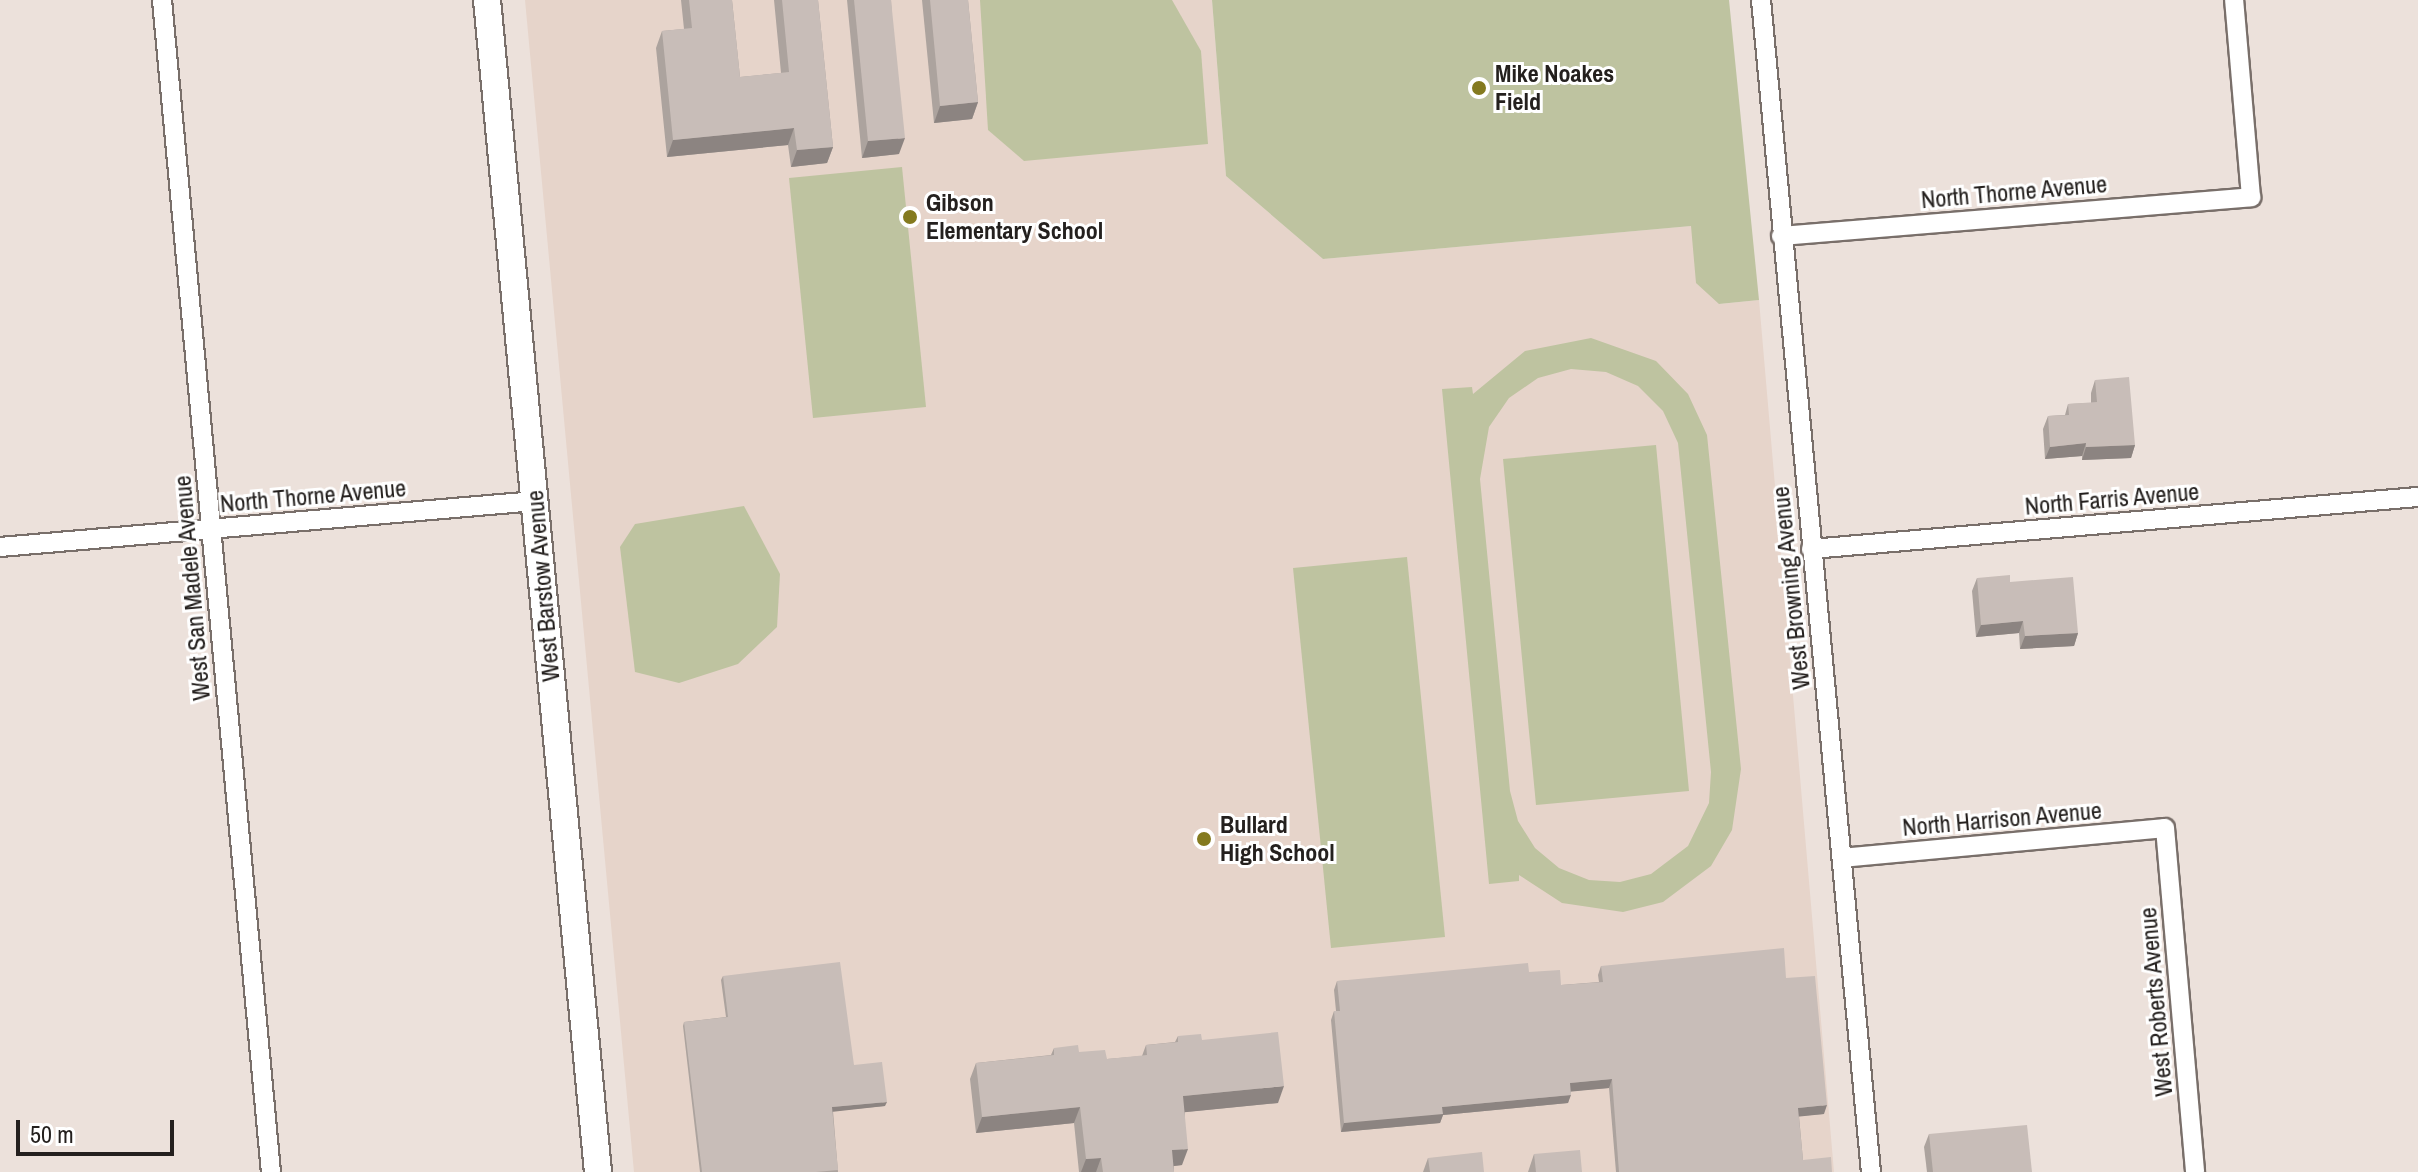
<!DOCTYPE html>
<html>
<head>
<meta charset="utf-8">
<style>
	body { margin:0 }
	#map { position:relative; width:2418px; height:1172px; overflow:hidden; background:#ece1db; font-family:"Archivo Narrow",sans-serif }
	div>[style] { position:absolute }
	.built>* { inset:0; background:#e6d4ca }
	.green>* { inset:0; background:#bec3a0 }
	.roads { filter:drop-shadow(2px 0 #796f6a) drop-shadow(-2px 0 #796f6a) drop-shadow(0 2px #796f6a) drop-shadow(0 -2px #796f6a) }
	.street>* { height:18px; margin:-9px; padding:0 9px; transform-origin:9px; border-radius:9px; background:#fff }
	.secondary>* { height:26px; margin:-13px; padding:0 13px; transform-origin:13px; border-radius:13px; background:#fff }
	.wall>* { inset:0; background:#aca39e }
	.shaded-wall>* { inset:0; background:#8c8481 }
	.building>* { inset:0; background:#c8bdb8 }
	.dots>* { width:22px; height:22px; translate:-50% -50%; box-sizing:border-box; border:4px solid #fff; border-radius:50% }
	span { translate:-50% -50%; white-space:nowrap; text-align:center; line-height:1.15; -webkit-text-stroke:6px #fff; paint-order:stroke }
	.poi-label { font-size:24px; color:#24201e; font-weight:700 }
	.left { translate:0 -50%; text-align:left }
	.street-label { font-size:24px; color:#24201e }
	.scale { position:absolute; left:16px; top:1120px; width:158px; height:36px; box-sizing:border-box; border:4px solid #24201e; border-top:0; padding-left:10px; font-size:24px; line-height:28px; white-space:nowrap; color:#24201e; -webkit-text-stroke:6px #fff; paint-order:stroke }
</style>
</head>
<body>
<div id="map">
	<div class="built">
		<div style="clip-path:polygon(525px 0,1212px 0,1226px 176px,1323px 259px,1691px 226px,1720px 304px,1759px 300px,1834px 1172px,634px 1172px)"></div>
	</div>
	<div class="green">
		<div style="clip-path:polygon(980px 0,1172px 0,1201px 51px,1208px 144px,1024px 161px,988px 130px)"></div>
		<div style="clip-path:polygon(1212px 0,1729px 0,1759px 300px,1719px 304px,1696px 283px,1691px 226px,1323px 259px,1226px 176px)"></div>
		<div style="clip-path:polygon(902px 167px,926px 407px,813px 418px,789px 178px)"></div>
		<div style="clip-path:polygon(evenodd,1591px 338px,1656px 361px,1688px 394px,1707px 435px,1741px 769px,1732px 830px,1711px 866px,1663px 902px,1623px 912px,1562px 903px,1519px 875px,1519px 881px,1489px 884px,1442px 389px,1472px 387px,1473px 394px,1525px 351px,1591px 338px,1571px 369px,1606px 372px,1638px 386px,1663px 411px,1678px 443px,1711px 772px,1709px 803px,1688px 846px,1651px 874px,1620px 882px,1589px 880px,1559px 868px,1535px 848px,1518px 821px,1510px 791px,1480px 479px,1489px 427px,1509px 398px,1538px 378px,1571px 369px)"></div>
		<div style="clip-path:polygon(1656px 445px,1689px 791px,1536px 805px,1503px 459px)"></div>
		<div style="clip-path:polygon(744px 506px,780px 574px,777px 627px,738px 664px,679px 683px,635px 672px,620px 547px,635px 524px)"></div>
		<div style="clip-path:polygon(1407px 557px,1445px 937px,1331px 948px,1293px 568px)"></div>
	</div>
	<div class="roads">
		<div class="street">
			<div style="left:162px;top:0;width:1177px;rotate:84.69deg"></div>
			<div style="left:1761px;top:0;width:1177px;rotate:84.64deg"></div>
			<div style="left:1781px;top:236px;width:472px;rotate:-4.7deg"></div>
			<div style="left:2251px;top:197px;width:198px;rotate:-94.9deg"></div>
			<div style="left:0;top:547px;width:537px;rotate:-4.91deg"></div>
			<div style="left:1811px;top:549px;width:609px;rotate:-4.9deg"></div>
			<div style="left:1842px;top:858px;width:324px;rotate:-5.3deg"></div>
			<div style="left:2165px;top:828px;width:345px;rotate:85deg"></div>
		</div>
		<div class="secondary">
			<div style="left:487px;top:0;width:1177px;rotate:84.59deg"></div>
		</div>
	</div>
	<div class="wall">
		<div style="clip-path:polygon(681px 0,732px 0,740px 77px,781px 73px,774px 0,818px 0,833px 147px,827px 163px,791px 167px,788px 145px,667px 157px,656px 48px,662px 31px,684px 29px)"></div>
		<div style="clip-path:polygon(847px 0,891px 0,899px 154px,862px 158px)"></div>
		<div style="clip-path:polygon(922px 0,968px 0,978px 102px,972px 119px,934px 123px)"></div>
		<div style="clip-path:polygon(2095px 380px,2135px 445px,2131px 458px,2082px 460px,2082px 456px,2045px 459px,2043px 429px,2048px 416px,2065px 415px,2068px 404px,2091px 403px,2091px 393px)"></div>
		<div style="clip-path:polygon(1977px 578px,2010px 582px,2078px 633px,2074px 646px,2020px 649px,2019px 633px,1976px 637px,1972px 591px)"></div>
		<div style="clip-path:polygon(1601px 966px,1786px 978px,1824px 1114px,1799px 1116px,1803px 1160px,1832px 1172px,1616px 1172px,1609px 1088px,1571px 1091px,1568px 1103px,1443px 1115px,1440px 1123px,1341px 1132px,1331px 1020px,1334px 1011px,1336px 1011px,1334px 990px,1337px 981px,1529px 972px,1561px 985px,1599px 982px,1598px 975px)"></div>
		<div style="clip-path:polygon(723px 976px,854px 1065px,885px 1106px,833px 1111px,838px 1172px,700px 1172px,683px 1026px,684px 1022px,726px 1017px,721px 980px)"></div>
		<div style="clip-path:polygon(1178px 1036px,1202px 1040px,1278px 1103px,1185px 1112px,1182px 1165px,1174px 1166px,1174px 1172px,1079px 1172px,1074px 1123px,976px 1133px,970px 1079px,976px 1063px,1051px 1055px,1054px 1048px,1107px 1059px,1142px 1056px,1146px 1045px,1175px 1042px)"></div>
		<div style="clip-path:polygon(1929px 1134px,2032px 1172px,1927px 1172px,1924px 1147px)"></div>
		<div style="clip-path:polygon(1534px 1154px,1582px 1172px,1528px 1172px)"></div>
		<div style="clip-path:polygon(1428px 1158px,1484px 1172px,1423px 1172px)"></div>
	</div>
	<div class="shaded-wall">
		<div style="clip-path:polygon(978px 102px,972px 119px,934px 123px,940px 106px)"></div>
		<div style="clip-path:polygon(794px 128px,788px 145px,667px 157px,673px 140px)"></div>
		<div style="clip-path:polygon(905px 138px,899px 154px,862px 158px,868px 141px)"></div>
		<div style="clip-path:polygon(833px 147px,827px 163px,791px 167px,797px 150px)"></div>
		<div style="clip-path:polygon(2086px 443px,2082px 456px,2045px 459px,2050px 447px)"></div>
		<div style="clip-path:polygon(2135px 445px,2131px 458px,2082px 460px,2086px 447px)"></div>
		<div style="clip-path:polygon(2023px 621px,2019px 633px,1976px 637px,1981px 625px)"></div>
		<div style="clip-path:polygon(2078px 633px,2074px 646px,2020px 649px,2025px 636px)"></div>
		<div style="clip-path:polygon(1612px 1079px,1609px 1088px,1567px 1092px,1570px 1083px)"></div>
		<div style="clip-path:polygon(1284px 1086px,1278px 1103px,1177px 1113px,1183px 1096px)"></div>
		<div style="clip-path:polygon(1571px 1095px,1568px 1103px,1443px 1115px,1440px 1123px,1341px 1132px,1344px 1123px,1442px 1107px)"></div>
		<div style="clip-path:polygon(887px 1102px,885px 1106px,831px 1112px,832px 1107px)"></div>
		<div style="clip-path:polygon(1827px 1105px,1824px 1114px,1795px 1117px,1798px 1108px)"></div>
		<div style="clip-path:polygon(1080px 1107px,1074px 1123px,976px 1133px,982px 1117px)"></div>
		<div style="clip-path:polygon(1188px 1149px,1182px 1165px,1166px 1167px,1172px 1150px)"></div>
		<div style="clip-path:polygon(1101px 1158px,1096px 1172px,1081px 1172px,1086px 1159px)"></div>
	</div>
	<div class="building">
		<div style="clip-path:polygon(689px 0,732px 0,740px 77px,789px 72px,782px 0,818px 0,833px 147px,797px 150px,794px 128px,673px 140px,662px 31px,692px 28px)"></div>
		<div style="clip-path:polygon(854px 0,891px 0,905px 138px,868px 141px)"></div>
		<div style="clip-path:polygon(930px 0,968px 0,978px 102px,940px 106px)"></div>
		<div style="clip-path:polygon(2129px 377px,2135px 445px,2086px 447px,2086px 443px,2050px 447px,2048px 416px,2069px 415px,2068px 404px,2097px 402px,2095px 380px)"></div>
		<div style="clip-path:polygon(2010px 575px,2010px 582px,2073px 577px,2078px 633px,2025px 636px,2023px 621px,1981px 625px,1977px 578px)"></div>
		<div style="clip-path:polygon(1784px 948px,1786px 978px,1815px 976px,1827px 1105px,1798px 1108px,1803px 1160px,1831px 1157px,1832px 1172px,1619px 1172px,1612px 1079px,1570px 1083px,1571px 1095px,1442px 1107px,1443px 1114px,1344px 1123px,1334px 1011px,1340px 1011px,1337px 981px,1528px 963px,1529px 972px,1560px 970px,1561px 985px,1603px 982px,1601px 966px)"></div>
		<div style="clip-path:polygon(840px 962px,854px 1065px,882px 1062px,887px 1102px,832px 1107px,838px 1170px,816px 1172px,702px 1172px,684px 1022px,728px 1017px,723px 976px)"></div>
		<div style="clip-path:polygon(1278px 1032px,1284px 1086px,1183px 1096px,1188px 1149px,1172px 1150px,1174px 1172px,1103px 1172px,1101px 1158px,1086px 1159px,1080px 1107px,982px 1117px,976px 1063px,1054px 1055px,1054px 1048px,1078px 1045px,1079px 1052px,1105px 1050px,1107px 1059px,1147px 1055px,1146px 1045px,1178px 1042px,1178px 1036px,1201px 1034px,1202px 1040px)"></div>
		<div style="clip-path:polygon(2027px 1125px,2032px 1172px,1933px 1172px,1929px 1134px)"></div>
		<div style="clip-path:polygon(1580px 1150px,1582px 1172px,1536px 1172px,1534px 1154px)"></div>
		<div style="clip-path:polygon(1482px 1152px,1484px 1172px,1430px 1172px,1428px 1158px)"></div>
	</div>
	<div class="dots">
		<div style="left:1479px;top:88px;background:#847a1f"></div>
		<div style="left:910px;top:217px;background:#847a1f"></div>
		<div style="left:1204px;top:839px;background:#847a1f"></div>
	</div>
	<div class="poi-label">
		<span class="left" style="left:1495px;top:88px">Mike Noakes<br>Field</span>
		<span class="left" style="left:926px;top:217px">Gibson<br>Elementary School</span>
		<span class="left" style="left:1220px;top:839px">Bullard<br>High School</span>
	</div>
	<div class="street-label">
		<span style="left:2014px;top:192px;rotate:-5deg">North Thorne Avenue</span>
		<span style="left:313px;top:496px;rotate:-5deg">North Thorne Avenue</span>
		<span style="left:2112px;top:499px;rotate:-5deg">North Farris Avenue</span>
		<span style="left:543px;top:586px;rotate:-95deg">West Barstow Avenue</span>
		<span style="left:192px;top:588px;rotate:-95deg">West San Madele Avenue</span>
		<span style="left:1791px;top:588px;rotate:-96deg">West Browning Avenue</span>
		<span style="left:2002px;top:819px;rotate:-5deg">North Harrison Avenue</span>
		<span style="left:2156px;top:1002px;rotate:-95deg">West Roberts Avenue</span>
	</div>
	<div class="scale">50 m</div>
</div>
</body>
</html>
